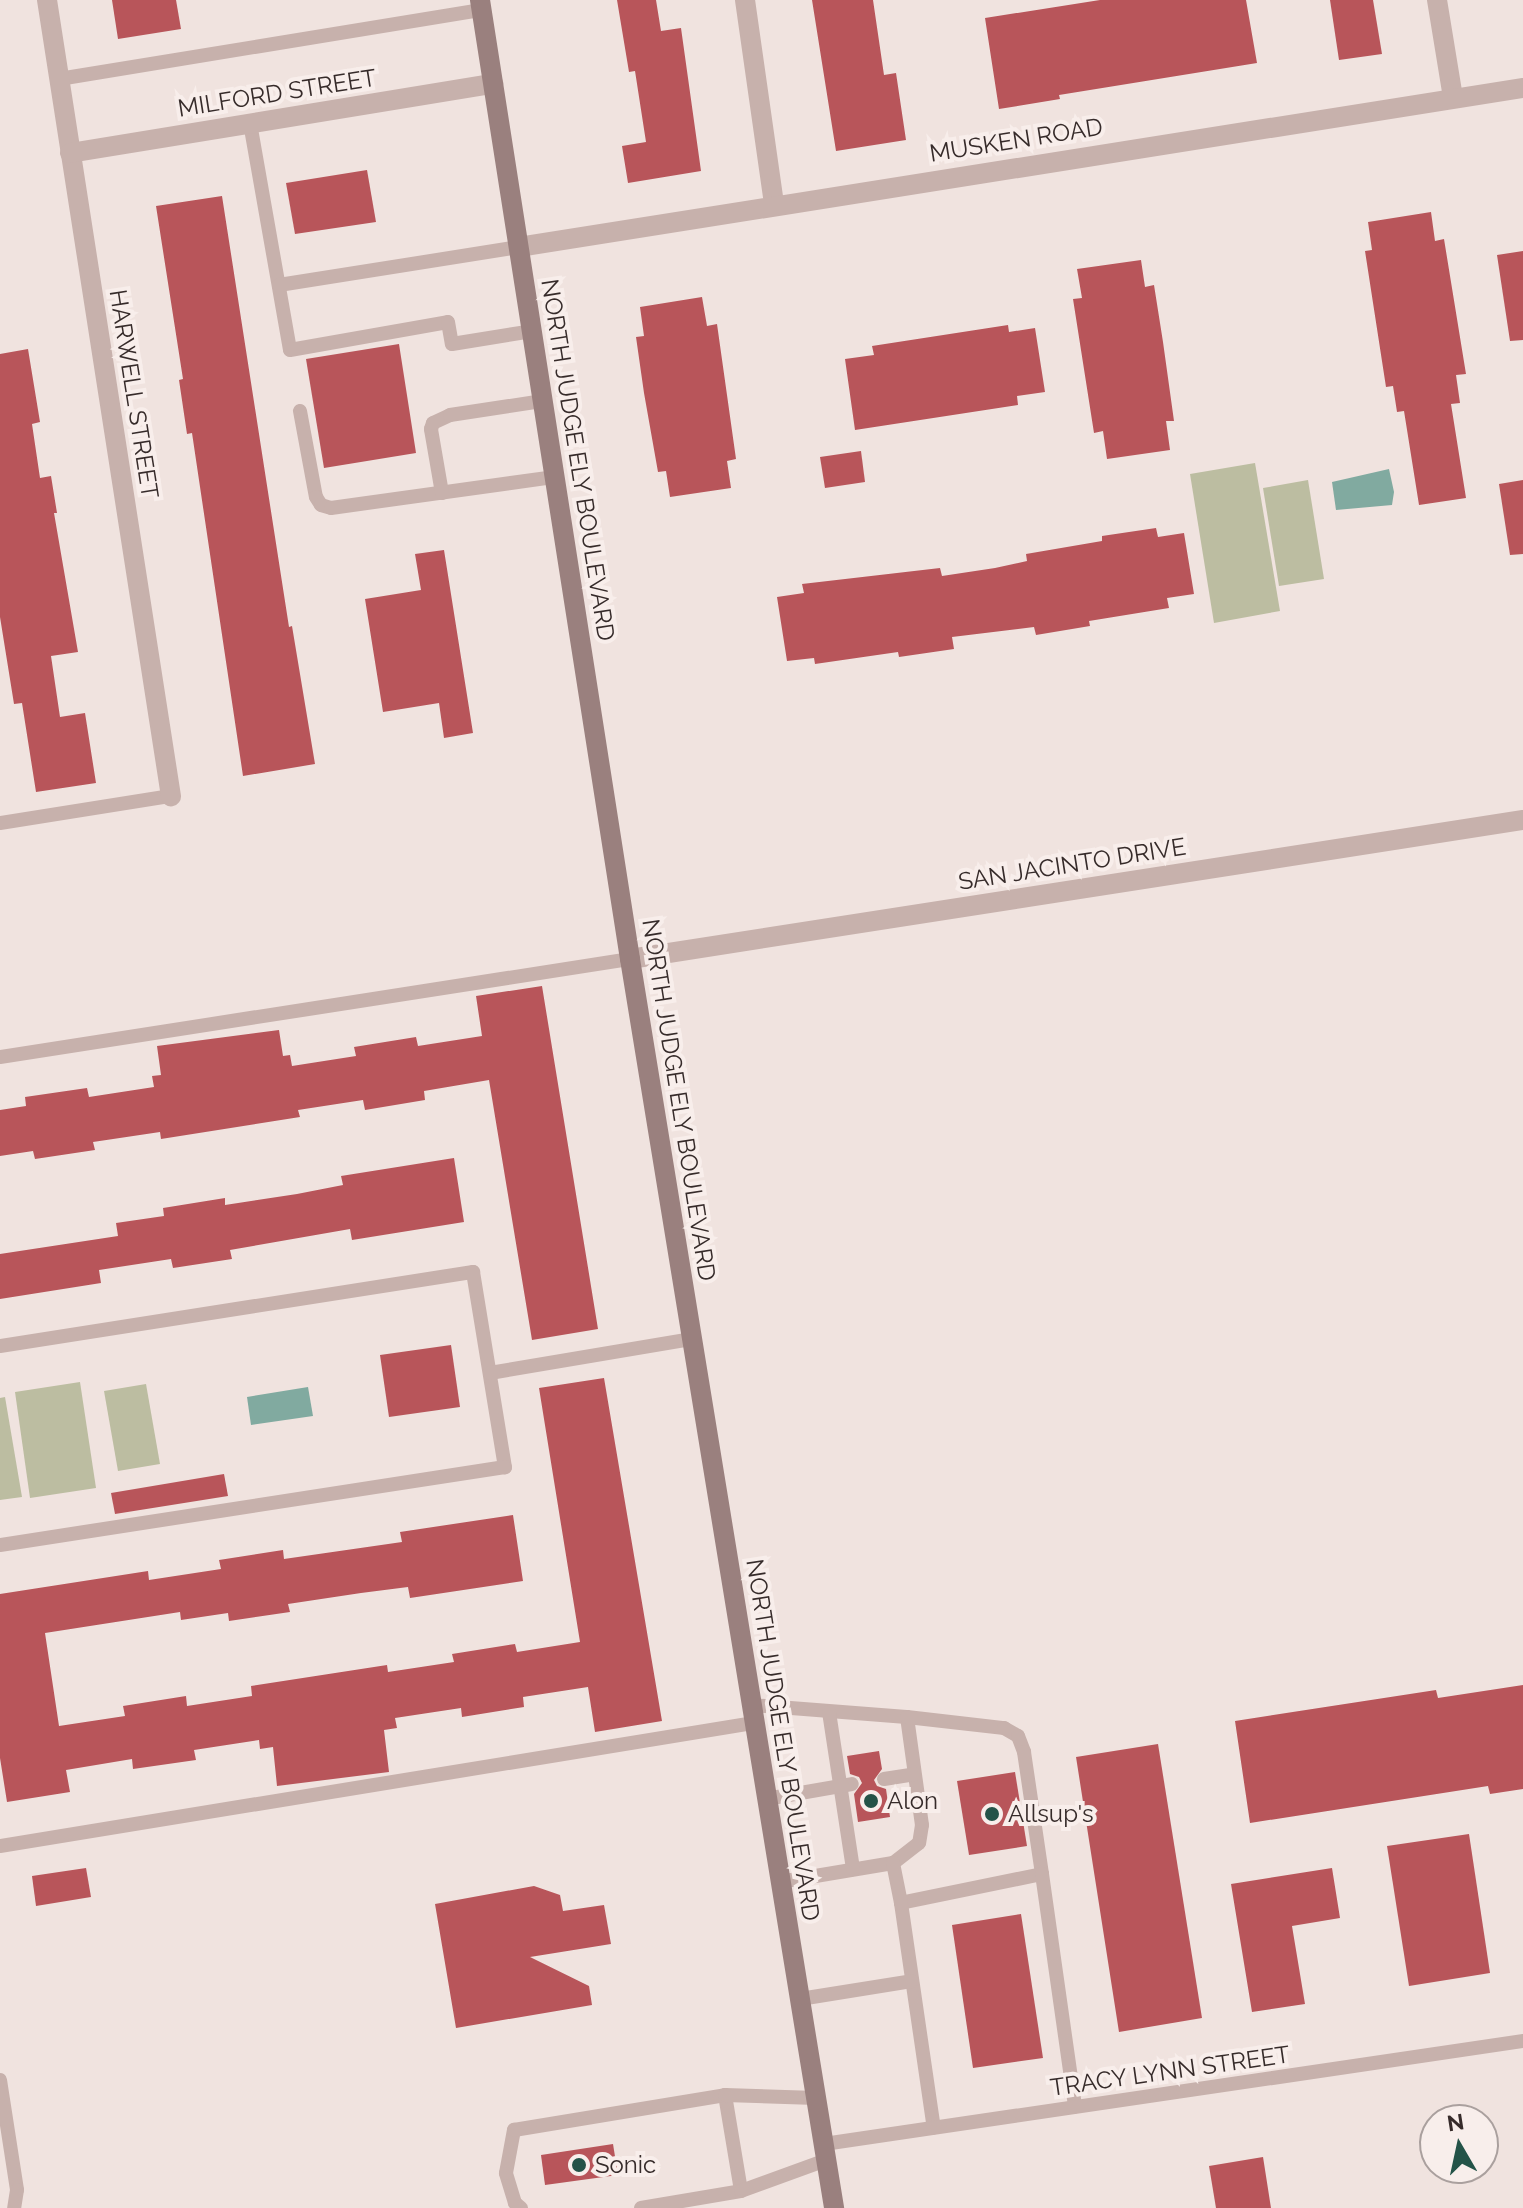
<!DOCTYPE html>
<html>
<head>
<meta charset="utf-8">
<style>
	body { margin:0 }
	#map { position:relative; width:1523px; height:2208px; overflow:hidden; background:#f0e3df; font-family:Raleway,sans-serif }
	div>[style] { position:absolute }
	.green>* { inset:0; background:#bcbda1 }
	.water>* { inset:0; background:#81aaa0 }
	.building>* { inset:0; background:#b8555a }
	.service>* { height:14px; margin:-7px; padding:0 7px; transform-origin:7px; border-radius:7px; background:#c7b1ac }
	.minor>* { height:20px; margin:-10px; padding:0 10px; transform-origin:10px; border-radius:10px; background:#c7b1ac }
	.secondary>* { height:20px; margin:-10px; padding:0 10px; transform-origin:10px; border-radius:10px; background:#9a807e }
	.dots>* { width:22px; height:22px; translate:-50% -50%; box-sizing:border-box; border:4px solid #f8eeeb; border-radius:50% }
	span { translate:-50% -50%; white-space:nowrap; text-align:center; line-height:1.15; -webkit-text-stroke:8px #f8eeeb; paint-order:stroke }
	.street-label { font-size:24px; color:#362b2a }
	.poi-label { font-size:24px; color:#362b2a }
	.left { translate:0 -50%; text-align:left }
	.north { position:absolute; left:1419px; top:2104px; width:80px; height:80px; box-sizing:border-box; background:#f8eeeb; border:2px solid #aaa09e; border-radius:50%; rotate:351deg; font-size:22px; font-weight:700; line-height:32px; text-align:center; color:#362b2a }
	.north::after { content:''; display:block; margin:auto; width:28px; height:36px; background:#245348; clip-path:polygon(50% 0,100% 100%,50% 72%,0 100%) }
</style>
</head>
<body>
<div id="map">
	<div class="green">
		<div style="clip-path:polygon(1255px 463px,1280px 611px,1214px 623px,1190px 474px)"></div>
		<div style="clip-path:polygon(1308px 480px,1324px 579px,1279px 586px,1263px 488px)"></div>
		<div style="clip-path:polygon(80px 1382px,96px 1488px,30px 1498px,15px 1392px)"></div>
		<div style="clip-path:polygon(146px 1384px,160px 1464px,118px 1471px,104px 1391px)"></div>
		<div style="clip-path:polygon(5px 1397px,22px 1497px,0 1500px,0 1398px)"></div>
	</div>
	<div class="water">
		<div style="clip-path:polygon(1389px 469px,1394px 492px,1392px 505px,1336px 510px,1332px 482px)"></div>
		<div style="clip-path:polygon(308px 1387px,313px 1416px,251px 1425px,247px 1397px)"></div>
	</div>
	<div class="building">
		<div style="clip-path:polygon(112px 0,176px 0,181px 29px,118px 39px)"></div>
		<div style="clip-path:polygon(617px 0,656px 0,661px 31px,681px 28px,701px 171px,628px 183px,622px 146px,646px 142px,635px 71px,629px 72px)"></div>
		<div style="clip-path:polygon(812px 0,873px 0,884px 75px,896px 73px,906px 140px,836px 151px)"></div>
		<div style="clip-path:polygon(1100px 0,1246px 0,1257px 63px,1059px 95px,1060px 99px,999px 109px,985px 18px)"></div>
		<div style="clip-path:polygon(1330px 0,1373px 0,1382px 54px,1339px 60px)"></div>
		<div style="clip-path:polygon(367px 170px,376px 222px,295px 234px,286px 183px)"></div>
		<div style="clip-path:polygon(222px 196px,289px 627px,292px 626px,315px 764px,243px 776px,192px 433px,187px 434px,179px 380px,183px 379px,156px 206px)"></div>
		<div style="clip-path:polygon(1431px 212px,1435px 241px,1444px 239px,1466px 374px,1456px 375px,1460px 403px,1451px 404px,1466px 498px,1419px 505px,1404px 411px,1397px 412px,1393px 386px,1386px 387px,1365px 251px,1372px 250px,1368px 222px)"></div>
		<div style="clip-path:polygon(1523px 251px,1523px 340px,1510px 341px,1497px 255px)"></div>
		<div style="clip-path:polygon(1141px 260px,1145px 287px,1154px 285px,1163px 342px,1174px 421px,1166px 421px,1170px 450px,1107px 459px,1103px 431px,1094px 433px,1073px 299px,1082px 298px,1077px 269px)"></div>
		<div style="clip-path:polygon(702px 297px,707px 326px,717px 324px,736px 459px,727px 461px,731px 488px,670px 497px,666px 471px,658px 472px,644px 393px,636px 337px,644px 336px,640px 307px)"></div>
		<div style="clip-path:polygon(1008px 325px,1009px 332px,1035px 328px,1045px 392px,1017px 396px,1018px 405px,855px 430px,845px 359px,874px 355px,872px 346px)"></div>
		<div style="clip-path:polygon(399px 344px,416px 453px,324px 468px,306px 359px)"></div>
		<div style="clip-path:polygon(28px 349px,40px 422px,32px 424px,40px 478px,51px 476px,57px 513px,54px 513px,78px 652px,51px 656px,60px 717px,85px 713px,96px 783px,36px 792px,22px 703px,14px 704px,0 617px,0 354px)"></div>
		<div style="clip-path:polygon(861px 451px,865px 482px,825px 488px,820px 457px)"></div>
		<div style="clip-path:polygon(1523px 480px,1523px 554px,1510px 555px,1499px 484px)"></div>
		<div style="clip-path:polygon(1156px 528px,1158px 537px,1184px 533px,1194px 594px,1167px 598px,1169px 608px,1089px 621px,1090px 626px,1036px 635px,1034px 627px,952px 637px,954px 649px,899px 657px,898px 652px,815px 664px,814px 658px,787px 661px,777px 597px,804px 593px,802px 584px,940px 568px,942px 576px,995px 568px,1027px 561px,1026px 554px,1102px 541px,1102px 536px)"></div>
		<div style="clip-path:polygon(444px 550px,473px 733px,444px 738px,439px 703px,383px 712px,365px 599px,421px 590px,415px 554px)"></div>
		<div style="clip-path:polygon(542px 986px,598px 1329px,532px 1340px,489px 1080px,424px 1091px,425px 1100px,365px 1110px,363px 1100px,298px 1110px,300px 1117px,161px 1139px,160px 1132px,93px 1142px,95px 1150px,35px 1159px,33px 1151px,0 1156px,0 1110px,26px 1106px,25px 1097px,87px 1088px,89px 1097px,154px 1087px,152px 1076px,161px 1075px,157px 1046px,279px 1030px,283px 1056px,290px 1055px,292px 1066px,356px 1056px,354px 1047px,416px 1037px,418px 1046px,482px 1036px,476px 996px)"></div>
		<div style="clip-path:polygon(454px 1158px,464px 1222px,352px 1240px,350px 1229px,230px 1250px,232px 1259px,173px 1268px,171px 1259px,99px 1270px,101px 1283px,0 1299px,0 1254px,118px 1236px,116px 1223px,164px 1216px,163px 1208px,225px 1198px,225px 1205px,297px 1194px,343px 1185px,341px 1176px)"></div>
		<div style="clip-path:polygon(451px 1345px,460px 1407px,389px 1417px,380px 1355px)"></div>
		<div style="clip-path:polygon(604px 1378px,662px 1721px,595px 1732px,588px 1687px,523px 1697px,524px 1707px,462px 1717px,461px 1708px,395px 1718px,397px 1728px,384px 1730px,389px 1772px,277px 1786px,273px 1747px,260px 1749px,259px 1740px,194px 1750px,196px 1760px,133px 1769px,132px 1759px,66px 1770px,70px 1792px,7px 1802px,0 1758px,0 1594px,148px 1571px,149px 1580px,221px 1569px,219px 1560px,283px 1550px,284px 1559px,402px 1542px,400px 1532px,513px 1515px,523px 1581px,410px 1598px,408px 1587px,361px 1593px,288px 1604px,290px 1612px,229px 1621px,228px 1613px,181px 1620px,180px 1612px,45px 1633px,59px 1726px,125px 1716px,123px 1706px,186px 1696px,187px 1706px,252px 1696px,251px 1686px,387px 1665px,388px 1672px,454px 1662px,452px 1654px,515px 1644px,517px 1652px,580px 1642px,539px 1388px)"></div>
		<div style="clip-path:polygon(224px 1474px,228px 1496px,115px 1514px,111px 1493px)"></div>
		<div style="clip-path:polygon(1523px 1685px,1523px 1789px,1490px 1794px,1488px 1786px,1250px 1823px,1235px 1721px,1436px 1690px,1438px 1698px)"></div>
		<div style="clip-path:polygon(1158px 1744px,1202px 2018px,1119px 2032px,1076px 1757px)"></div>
		<div style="clip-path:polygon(879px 1751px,882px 1769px,874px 1780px,877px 1786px,886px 1789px,890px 1817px,858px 1822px,854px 1794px,862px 1783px,859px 1777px,850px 1774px,847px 1756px)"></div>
		<div style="clip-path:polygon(1015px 1772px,1027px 1846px,969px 1855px,957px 1781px)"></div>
		<div style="clip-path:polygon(1469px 1834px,1490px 1973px,1409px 1986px,1387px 1846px)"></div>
		<div style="clip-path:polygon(86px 1868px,91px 1897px,36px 1906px,32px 1876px)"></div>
		<div style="clip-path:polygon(1332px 1868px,1340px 1918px,1292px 1926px,1305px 2004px,1252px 2012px,1231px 1884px)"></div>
		<div style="clip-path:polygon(534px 1886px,560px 1895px,563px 1911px,604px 1905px,611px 1944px,530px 1957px,589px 1986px,592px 2005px,456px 2028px,435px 1904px)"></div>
		<div style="clip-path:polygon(1021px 1914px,1043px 2058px,973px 2068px,952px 1925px)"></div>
		<div style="clip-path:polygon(613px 2144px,618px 2175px,545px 2185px,541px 2155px)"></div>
		<div style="clip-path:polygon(1263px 2157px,1271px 2208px,1216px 2208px,1209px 2166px)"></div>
	</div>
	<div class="service">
		<div style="left:59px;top:79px;width:428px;rotate:-9.3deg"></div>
		<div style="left:250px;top:123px;width:230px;rotate:80deg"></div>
		<div style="left:290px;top:350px;width:160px;rotate:-10deg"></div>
		<div style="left:448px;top:322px;width:22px;rotate:80deg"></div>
		<div style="left:452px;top:344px;width:81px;rotate:-9.2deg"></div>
		<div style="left:279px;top:285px;width:243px;rotate:-9deg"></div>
		<div style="left:300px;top:411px;width:87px;rotate:79.5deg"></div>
		<div style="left:316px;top:497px;width:9px;rotate:58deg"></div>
		<div style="left:321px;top:505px;width:10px;rotate:17deg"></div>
		<div style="left:331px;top:508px;width:226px;rotate:-7.9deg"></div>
		<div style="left:442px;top:493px;width:65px;rotate:-99.8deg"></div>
		<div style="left:431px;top:429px;width:6px;rotate:-72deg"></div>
		<div style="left:433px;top:423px;width:19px;rotate:-25deg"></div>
		<div style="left:450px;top:415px;width:94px;rotate:-8.6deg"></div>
		<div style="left:0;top:823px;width:173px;rotate:-9deg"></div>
		<div style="left:0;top:1057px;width:638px;rotate:-8.84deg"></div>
		<div style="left:0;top:1346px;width:479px;rotate:-8.9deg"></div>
		<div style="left:473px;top:1272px;width:198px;rotate:80.7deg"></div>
		<div style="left:505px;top:1467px;width:511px;rotate:171.22deg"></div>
		<div style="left:490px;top:1373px;width:205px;rotate:-9.6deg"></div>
		<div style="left:751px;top:1705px;width:156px;rotate:4.4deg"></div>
		<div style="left:907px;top:1717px;width:109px;rotate:82.1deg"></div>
		<div style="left:922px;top:1825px;width:18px;rotate:99deg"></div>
		<div style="left:919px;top:1843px;width:33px;rotate:142deg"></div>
		<div style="left:893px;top:1863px;width:115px;rotate:170.5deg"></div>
		<div style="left:829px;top:1712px;width:159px;rotate:81.3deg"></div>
		<div style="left:907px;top:1717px;width:98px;rotate:6.5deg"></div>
		<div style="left:1004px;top:1728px;width:16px;rotate:30deg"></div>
		<div style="left:1018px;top:1736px;width:17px;rotate:69deg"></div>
		<div style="left:1024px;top:1752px;width:123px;rotate:81.6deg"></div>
		<div style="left:1042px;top:1874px;width:144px;rotate:168.4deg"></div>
		<div style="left:901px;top:1903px;width:227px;rotate:81.7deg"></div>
		<div style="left:884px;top:1779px;width:30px;rotate:-9deg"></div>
		<div style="left:766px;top:1799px;width:87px;rotate:-9.9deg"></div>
		<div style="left:0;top:1846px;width:764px;rotate:-9.27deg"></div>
		<div style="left:893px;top:1863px;width:41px;rotate:78.7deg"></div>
		<div style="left:1042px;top:1874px;width:235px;rotate:81.9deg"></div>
		<div style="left:800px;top:1999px;width:113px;rotate:-9.1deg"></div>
		<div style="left:0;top:2080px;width:111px;rotate:81.2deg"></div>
		<div style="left:17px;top:2190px;width:18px;rotate:99deg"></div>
		<div style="left:725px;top:2095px;width:97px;rotate:80.5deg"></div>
		<div style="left:824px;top:2144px;width:707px;rotate:-8.38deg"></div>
		<div style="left:521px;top:2208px;width:8px;rotate:-140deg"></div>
		<div style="left:515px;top:2203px;width:31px;rotate:-107deg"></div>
		<div style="left:506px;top:2173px;width:44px;rotate:-79.5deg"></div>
		<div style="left:514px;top:2130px;width:214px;rotate:-9.4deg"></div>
		<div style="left:725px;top:2095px;width:91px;rotate:1.9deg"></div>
		<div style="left:641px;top:2208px;width:101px;rotate:-9.6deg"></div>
		<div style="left:741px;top:2191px;width:90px;rotate:-20deg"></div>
	</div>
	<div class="minor">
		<div style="left:47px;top:0;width:806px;rotate:81.15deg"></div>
		<div style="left:745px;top:0;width:207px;rotate:81.9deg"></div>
		<div style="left:1437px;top:0;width:99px;rotate:80.7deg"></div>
		<div style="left:70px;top:153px;width:429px;rotate:-9.3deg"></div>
		<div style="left:519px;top:247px;width:1017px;rotate:-9deg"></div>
		<div style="left:630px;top:959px;width:904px;rotate:-8.85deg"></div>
	</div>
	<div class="secondary">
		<div style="left:480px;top:0;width:971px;rotate:81.11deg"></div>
		<div style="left:630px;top:959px;width:1266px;rotate:80.72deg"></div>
	</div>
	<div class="dots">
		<div style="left:871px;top:1801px;background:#245348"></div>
		<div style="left:992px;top:1814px;background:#245348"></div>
		<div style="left:579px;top:2165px;background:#245348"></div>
	</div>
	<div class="street-label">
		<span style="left:277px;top:93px;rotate:-9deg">MILFORD STREET</span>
		<span style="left:1016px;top:140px;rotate:-9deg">MUSKEN ROAD</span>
		<span style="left:134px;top:394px;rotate:81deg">HARWELL STREET</span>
		<span style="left:578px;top:460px;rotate:81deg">NORTH JUDGE ELY BOULEVARD</span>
		<span style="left:1072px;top:864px;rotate:-9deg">SAN JACINTO DRIVE</span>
		<span style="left:679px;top:1100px;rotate:81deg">NORTH JUDGE ELY BOULEVARD</span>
		<span style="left:783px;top:1740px;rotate:81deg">NORTH JUDGE ELY BOULEVARD</span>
		<span style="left:1170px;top:2071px;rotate:-8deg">TRACY LYNN STREET</span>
	</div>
	<div class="poi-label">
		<span class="left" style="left:887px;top:1801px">Alon</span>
		<span class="left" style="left:1008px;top:1814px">Allsup's</span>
		<span class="left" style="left:595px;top:2165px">Sonic</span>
	</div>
	<div class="north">N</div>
</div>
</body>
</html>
